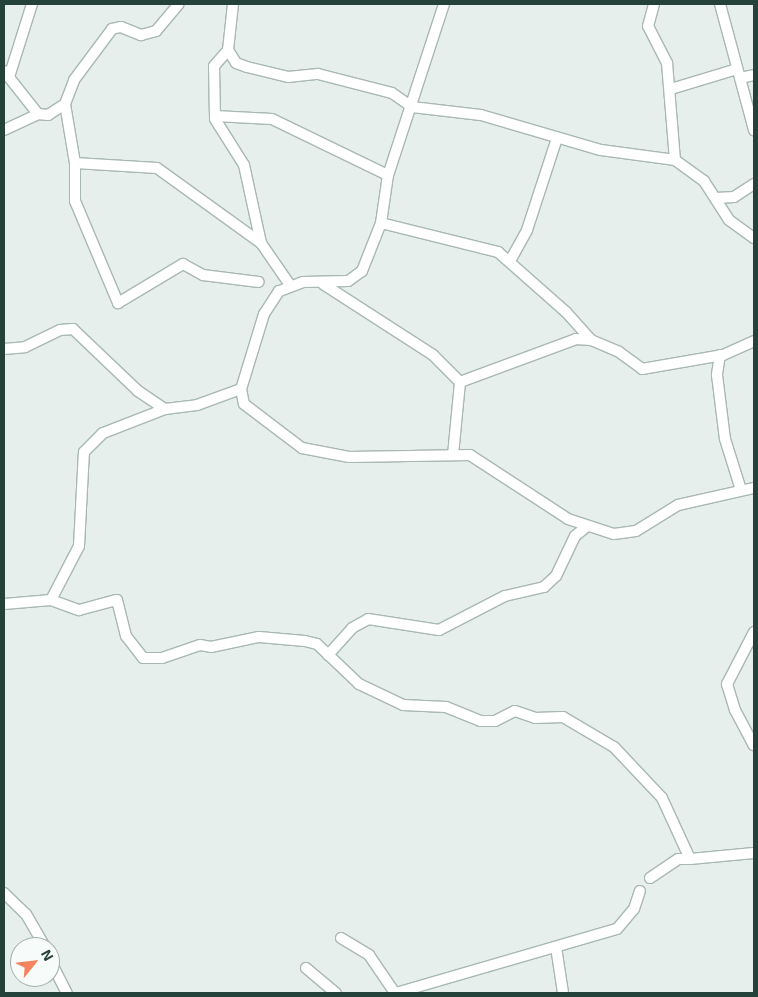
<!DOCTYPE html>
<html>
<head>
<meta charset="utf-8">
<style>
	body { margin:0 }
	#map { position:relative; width:758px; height:997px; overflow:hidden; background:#e6efeb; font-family:"Exo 2",sans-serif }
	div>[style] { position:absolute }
	.roads { filter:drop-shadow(1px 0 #a8b8b2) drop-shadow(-1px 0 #a8b8b2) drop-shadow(0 1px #a8b8b2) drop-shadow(0 -1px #a8b8b2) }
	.minor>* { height:10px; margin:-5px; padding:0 5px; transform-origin:5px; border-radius:5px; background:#fff }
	span { translate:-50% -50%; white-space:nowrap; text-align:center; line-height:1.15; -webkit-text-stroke:4px #f7fbf9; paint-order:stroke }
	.frame { position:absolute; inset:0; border:5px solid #24423a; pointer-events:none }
	.north { position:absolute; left:10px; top:937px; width:50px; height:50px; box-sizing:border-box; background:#f7fbf9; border:1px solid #a3b1ad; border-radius:50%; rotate:61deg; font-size:14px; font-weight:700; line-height:20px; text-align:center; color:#24423a }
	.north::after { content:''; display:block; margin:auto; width:18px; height:22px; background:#f4845f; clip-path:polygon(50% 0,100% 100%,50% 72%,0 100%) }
</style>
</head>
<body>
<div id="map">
	<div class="roads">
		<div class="minor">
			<div style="left:233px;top:4px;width:46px;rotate:96.2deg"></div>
			<div style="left:228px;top:50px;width:21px;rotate:131deg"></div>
			<div style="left:214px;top:66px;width:53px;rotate:88.9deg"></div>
			<div style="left:215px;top:119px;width:54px;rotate:57.8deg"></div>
			<div style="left:244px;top:165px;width:80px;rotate:77.7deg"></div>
			<div style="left:444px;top:4px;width:180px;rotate:108.1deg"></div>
			<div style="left:388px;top:175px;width:49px;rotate:98.3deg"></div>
			<div style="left:381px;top:223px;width:52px;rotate:111.6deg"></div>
			<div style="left:362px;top:271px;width:17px;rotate:144deg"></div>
			<div style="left:348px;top:281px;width:45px;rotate:178.7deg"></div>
			<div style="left:303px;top:282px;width:26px;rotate:159deg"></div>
			<div style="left:279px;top:291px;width:27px;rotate:123deg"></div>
			<div style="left:264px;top:314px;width:78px;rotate:107deg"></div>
			<div style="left:241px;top:389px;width:15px;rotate:79deg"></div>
			<div style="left:244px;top:404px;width:73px;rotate:37.2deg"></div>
			<div style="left:302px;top:448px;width:48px;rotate:10.8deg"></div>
			<div style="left:349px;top:457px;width:121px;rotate:-0.9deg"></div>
			<div style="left:470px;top:455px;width:117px;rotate:33.1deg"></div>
			<div style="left:568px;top:519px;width:48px;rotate:18.1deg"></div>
			<div style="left:614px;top:534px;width:22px;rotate:-8deg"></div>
			<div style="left:636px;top:531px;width:49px;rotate:-31.8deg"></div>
			<div style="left:678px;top:505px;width:78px;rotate:-12.6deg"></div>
			<div style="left:654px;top:4px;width:23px;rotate:105deg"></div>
			<div style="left:648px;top:26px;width:42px;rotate:62.8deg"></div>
			<div style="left:667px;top:63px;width:97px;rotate:85.3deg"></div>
			<div style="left:720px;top:4px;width:131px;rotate:74.9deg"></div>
			<div style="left:228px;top:50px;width:15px;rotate:58deg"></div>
			<div style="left:236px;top:63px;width:12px;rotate:20deg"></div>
			<div style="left:247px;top:67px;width:42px;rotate:13.7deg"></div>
			<div style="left:288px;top:77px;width:30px;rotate:-6deg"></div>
			<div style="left:318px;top:74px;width:76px;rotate:14.4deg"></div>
			<div style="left:392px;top:93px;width:24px;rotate:35deg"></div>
			<div style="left:412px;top:107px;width:69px;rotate:6.6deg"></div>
			<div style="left:481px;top:115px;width:125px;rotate:16.3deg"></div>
			<div style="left:601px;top:150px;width:75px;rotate:7.7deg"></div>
			<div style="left:675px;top:160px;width:36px;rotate:36deg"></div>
			<div style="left:704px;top:181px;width:46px;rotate:57.3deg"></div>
			<div style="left:729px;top:220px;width:31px;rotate:36deg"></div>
			<div style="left:4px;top:71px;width:55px;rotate:51.7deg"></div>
			<div style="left:38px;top:114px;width:10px;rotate:6deg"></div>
			<div style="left:48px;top:115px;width:20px;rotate:-33deg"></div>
			<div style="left:65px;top:104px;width:26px;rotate:-69deg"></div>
			<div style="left:74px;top:80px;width:64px;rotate:-53.3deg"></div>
			<div style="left:112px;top:29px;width:9px;rotate:-13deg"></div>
			<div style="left:121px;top:27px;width:22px;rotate:22deg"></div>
			<div style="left:141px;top:35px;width:16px;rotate:-15deg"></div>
			<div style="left:156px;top:31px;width:35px;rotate:-50deg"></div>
			<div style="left:9px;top:77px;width:77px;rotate:-72.5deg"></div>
			<div style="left:740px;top:78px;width:14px;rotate:-12deg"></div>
			<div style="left:671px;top:89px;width:69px;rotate:-16.9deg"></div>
			<div style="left:65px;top:104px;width:60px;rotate:80.4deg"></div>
			<div style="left:75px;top:163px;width:38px;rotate:90deg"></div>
			<div style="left:75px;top:201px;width:111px;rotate:67.1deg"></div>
			<div style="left:118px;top:303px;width:76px;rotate:-31deg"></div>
			<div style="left:183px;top:264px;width:23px;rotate:29deg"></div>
			<div style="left:203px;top:275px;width:56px;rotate:7.1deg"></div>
			<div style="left:215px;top:116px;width:57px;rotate:3deg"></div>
			<div style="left:272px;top:119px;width:129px;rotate:25.8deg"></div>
			<div style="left:4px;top:130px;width:38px;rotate:-25deg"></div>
			<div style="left:75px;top:163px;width:82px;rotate:3.5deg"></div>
			<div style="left:157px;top:168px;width:128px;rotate:35.8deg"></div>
			<div style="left:261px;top:243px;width:51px;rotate:55.4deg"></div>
			<div style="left:716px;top:198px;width:18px;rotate:-3deg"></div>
			<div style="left:734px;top:197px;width:24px;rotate:-33deg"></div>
			<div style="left:381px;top:223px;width:121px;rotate:13.9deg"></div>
			<div style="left:498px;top:252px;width:91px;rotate:41.4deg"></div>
			<div style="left:566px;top:312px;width:38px;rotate:48deg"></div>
			<div style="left:591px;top:340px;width:30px;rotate:23deg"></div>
			<div style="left:619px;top:352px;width:29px;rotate:36deg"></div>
			<div style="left:642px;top:369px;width:82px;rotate:-9.8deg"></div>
			<div style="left:723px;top:355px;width:34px;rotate:-24deg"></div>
			<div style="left:510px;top:261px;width:35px;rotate:-61deg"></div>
			<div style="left:527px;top:230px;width:97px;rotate:-71.9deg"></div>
			<div style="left:323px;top:284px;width:131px;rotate:32.8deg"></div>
			<div style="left:433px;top:355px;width:38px;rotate:45deg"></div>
			<div style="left:4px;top:349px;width:21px;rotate:-5deg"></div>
			<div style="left:25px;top:347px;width:39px;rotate:-26deg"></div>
			<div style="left:60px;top:330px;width:13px;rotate:-4deg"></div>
			<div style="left:73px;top:329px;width:90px;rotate:43.6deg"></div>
			<div style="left:138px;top:391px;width:32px;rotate:34deg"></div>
			<div style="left:165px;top:409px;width:32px;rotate:-7deg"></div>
			<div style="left:197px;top:405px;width:47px;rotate:-20deg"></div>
			<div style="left:720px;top:355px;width:20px;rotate:99deg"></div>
			<div style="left:717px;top:375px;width:64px;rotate:82.9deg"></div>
			<div style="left:725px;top:439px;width:53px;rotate:72.6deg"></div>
			<div style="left:453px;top:455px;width:73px;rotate:-84.5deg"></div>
			<div style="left:460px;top:382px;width:124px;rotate:-20.3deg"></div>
			<div style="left:576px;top:339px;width:15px;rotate:4deg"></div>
			<div style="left:51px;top:600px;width:61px;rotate:-62.6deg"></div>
			<div style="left:79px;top:546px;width:94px;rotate:-87deg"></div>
			<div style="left:84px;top:452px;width:27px;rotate:-45deg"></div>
			<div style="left:103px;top:433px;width:66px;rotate:-21.2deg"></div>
			<div style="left:4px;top:604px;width:47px;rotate:-4.9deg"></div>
			<div style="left:51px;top:600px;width:30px;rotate:20deg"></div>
			<div style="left:79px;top:610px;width:39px;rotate:-15deg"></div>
			<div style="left:117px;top:600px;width:37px;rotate:76deg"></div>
			<div style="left:126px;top:636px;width:28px;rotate:52deg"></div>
			<div style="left:143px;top:658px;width:19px"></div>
			<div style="left:162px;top:658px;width:40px;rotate:-18.9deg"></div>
			<div style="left:200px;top:645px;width:11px;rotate:10deg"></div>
			<div style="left:211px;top:647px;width:49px;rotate:-11.8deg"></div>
			<div style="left:259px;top:637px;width:46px;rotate:5deg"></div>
			<div style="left:305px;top:641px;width:12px;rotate:14deg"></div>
			<div style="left:317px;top:644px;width:58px;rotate:43.6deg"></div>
			<div style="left:359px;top:684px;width:49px;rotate:25.5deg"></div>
			<div style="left:403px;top:705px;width:43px;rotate:2.7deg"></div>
			<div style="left:446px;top:707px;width:37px;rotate:22deg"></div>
			<div style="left:480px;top:721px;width:15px"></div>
			<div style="left:495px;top:721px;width:22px;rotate:-27deg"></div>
			<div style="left:515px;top:711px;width:21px;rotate:19deg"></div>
			<div style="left:535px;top:718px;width:28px;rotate:-2deg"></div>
			<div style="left:563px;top:717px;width:59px;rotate:30.5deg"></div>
			<div style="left:614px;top:747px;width:70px;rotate:46.7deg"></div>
			<div style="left:662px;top:798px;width:67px;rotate:65.3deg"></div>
			<div style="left:690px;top:859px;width:64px;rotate:-5.4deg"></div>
			<div style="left:754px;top:632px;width:59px;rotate:117.4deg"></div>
			<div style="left:727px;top:684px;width:27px;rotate:73deg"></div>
			<div style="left:735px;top:710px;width:40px;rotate:62deg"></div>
			<div style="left:328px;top:655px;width:36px;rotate:-48deg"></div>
			<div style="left:352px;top:628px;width:18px;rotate:-29deg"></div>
			<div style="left:368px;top:619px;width:72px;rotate:8.8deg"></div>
			<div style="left:439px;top:630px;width:74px;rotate:-27.3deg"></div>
			<div style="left:505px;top:596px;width:40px;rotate:-13deg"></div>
			<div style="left:544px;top:587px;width:16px;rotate:-43deg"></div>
			<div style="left:556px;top:576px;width:44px;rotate:-64.6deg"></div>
			<div style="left:575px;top:536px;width:14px;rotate:-39deg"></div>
			<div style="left:650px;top:878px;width:34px;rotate:-34deg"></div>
			<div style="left:678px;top:859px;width:12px"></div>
			<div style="left:4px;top:893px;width:30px;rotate:44deg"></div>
			<div style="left:26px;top:914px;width:38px;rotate:60deg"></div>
			<div style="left:341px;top:938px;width:33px;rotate:31deg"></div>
			<div style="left:369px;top:955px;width:46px;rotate:55.6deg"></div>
			<div style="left:556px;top:947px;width:47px;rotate:81.3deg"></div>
			<div style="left:50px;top:960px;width:37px;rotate:63deg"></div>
			<div style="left:306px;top:968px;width:39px;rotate:40deg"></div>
			<div style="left:396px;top:993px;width:230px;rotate:-16.2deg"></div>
			<div style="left:617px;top:929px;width:26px;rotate:-50deg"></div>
			<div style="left:634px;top:909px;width:19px;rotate:-72deg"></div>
		</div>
	</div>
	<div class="frame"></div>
	<div class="north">N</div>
</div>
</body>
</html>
